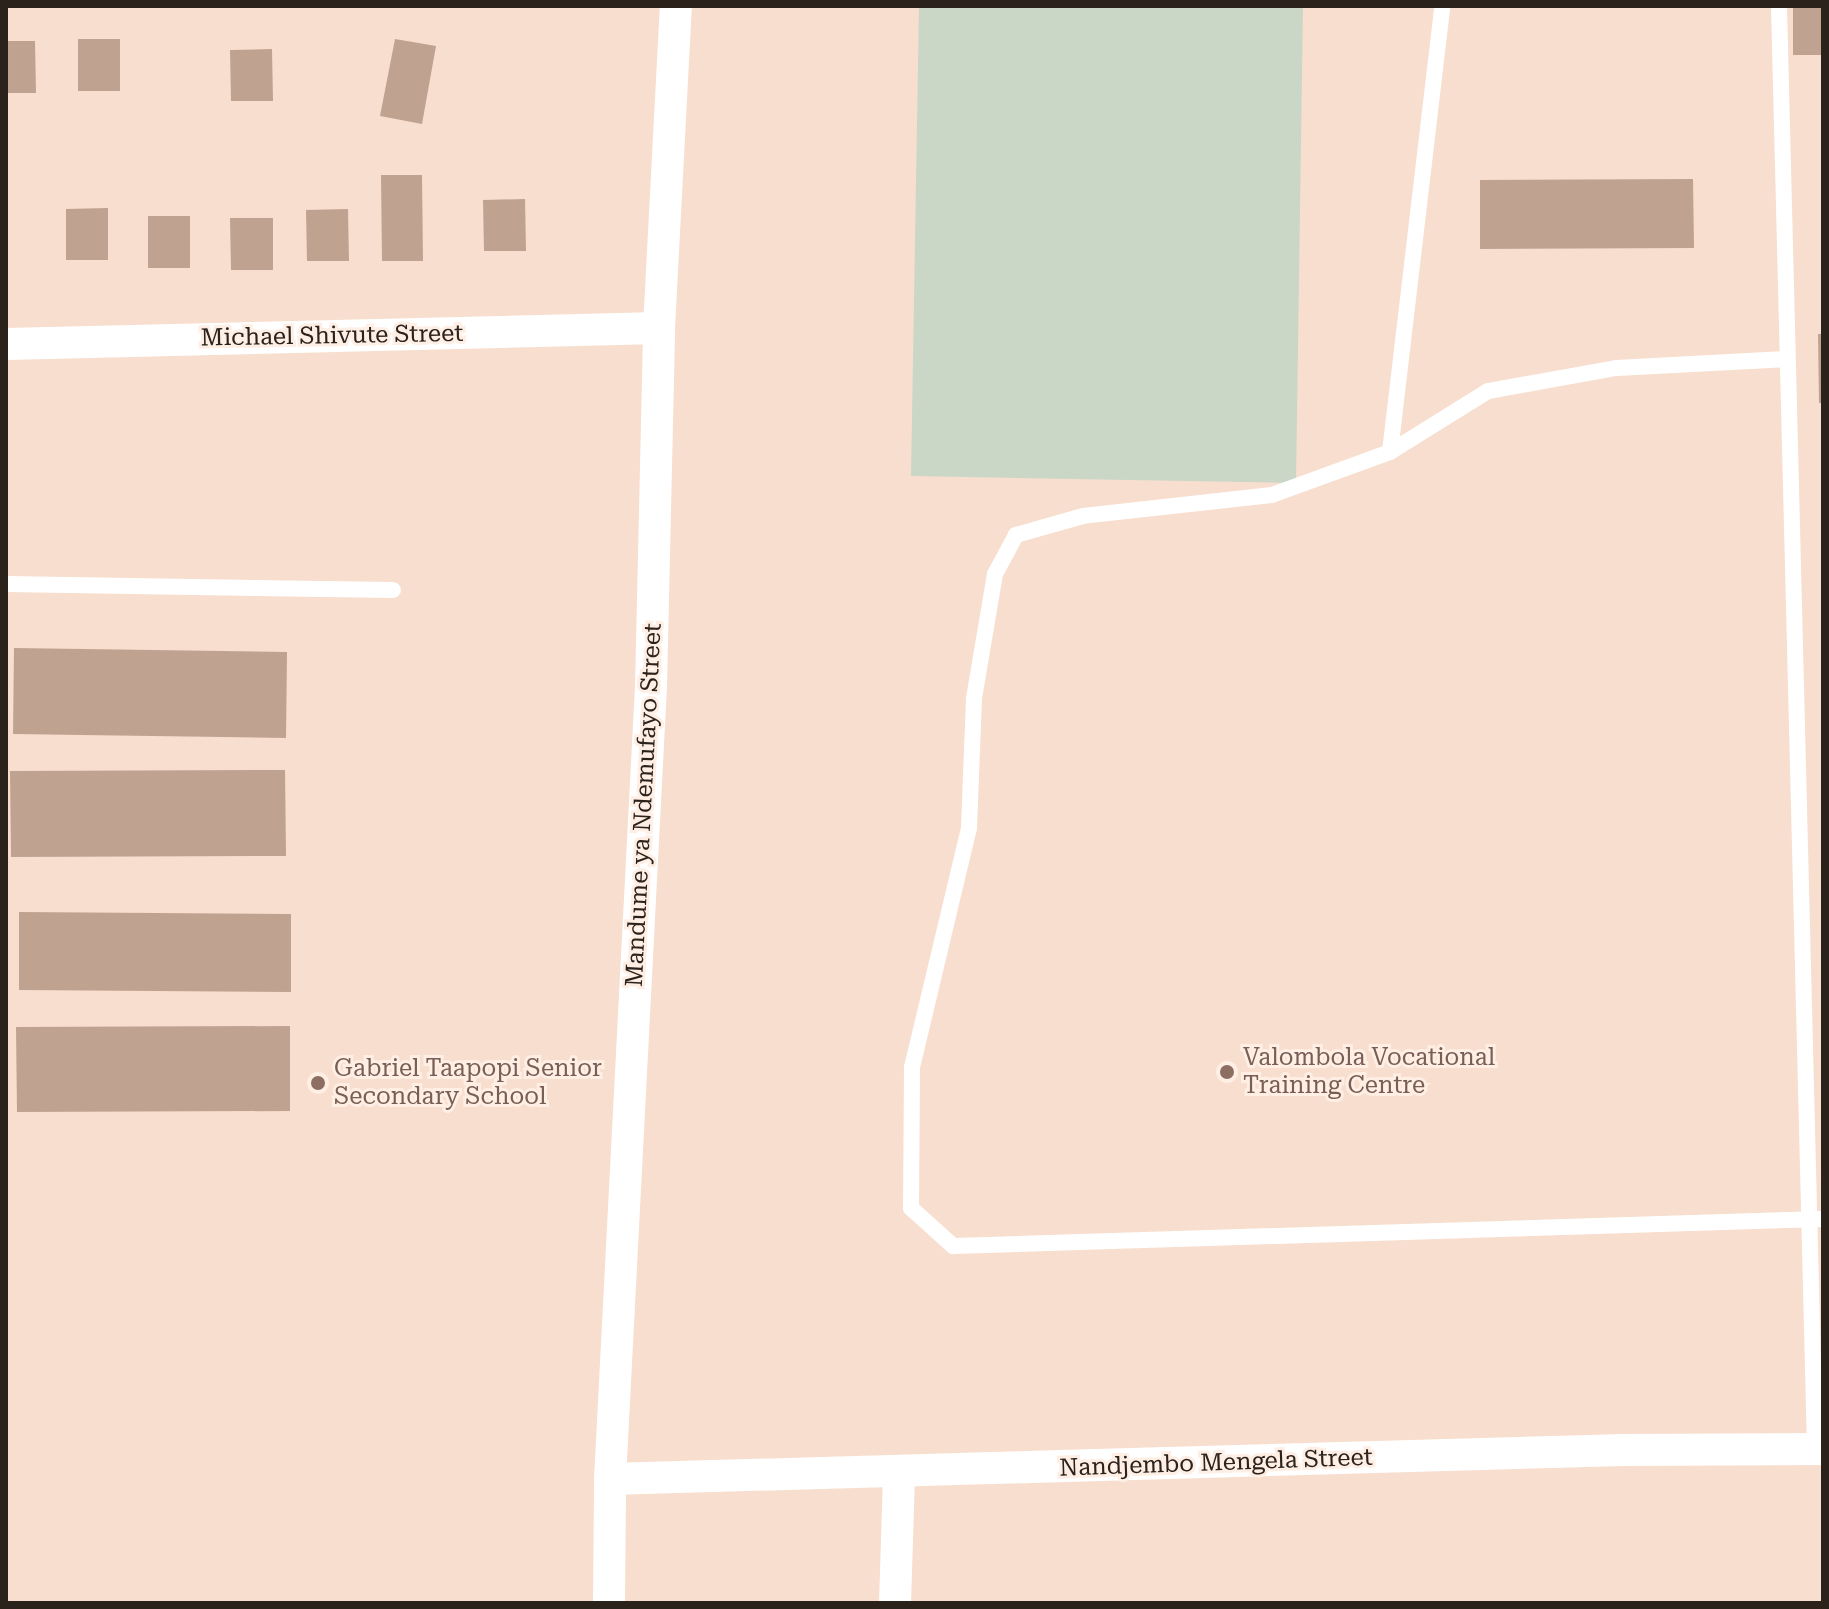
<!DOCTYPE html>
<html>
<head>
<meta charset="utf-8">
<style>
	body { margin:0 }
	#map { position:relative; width:1829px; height:1609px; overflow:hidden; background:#f8dece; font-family:"Roboto Serif",serif }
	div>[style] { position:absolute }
	.green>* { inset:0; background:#cad7c7 }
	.building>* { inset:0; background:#c0a290 }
	.service>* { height:16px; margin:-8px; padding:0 8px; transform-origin:8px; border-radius:8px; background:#fff }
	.minor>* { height:32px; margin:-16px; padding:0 16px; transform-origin:16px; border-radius:16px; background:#fff }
	.dots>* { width:22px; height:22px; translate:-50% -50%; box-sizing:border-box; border:4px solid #feeee4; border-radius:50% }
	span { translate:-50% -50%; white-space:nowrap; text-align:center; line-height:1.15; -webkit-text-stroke:6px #feeee4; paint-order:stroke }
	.street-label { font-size:24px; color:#2b221c }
	.education-label { font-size:24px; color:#785e54 }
	.left { translate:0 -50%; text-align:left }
	.frame { position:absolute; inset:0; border:8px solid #2b221c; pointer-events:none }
</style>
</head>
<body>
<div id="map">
	<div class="green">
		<div style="clip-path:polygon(919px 6px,1303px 6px,1296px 483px,911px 476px)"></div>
	</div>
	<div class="building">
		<div style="clip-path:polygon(1793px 6px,1823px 6px,1823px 55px,1793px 55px)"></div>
		<div style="clip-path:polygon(78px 39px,120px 39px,120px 91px,78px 91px)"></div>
		<div style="clip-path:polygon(395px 39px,436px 46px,422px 124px,380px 116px)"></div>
		<div style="clip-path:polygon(6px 41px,35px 41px,36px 93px,6px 93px)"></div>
		<div style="clip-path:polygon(272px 49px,273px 101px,231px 101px,230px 50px)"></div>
		<div style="clip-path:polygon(381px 175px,422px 175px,423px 261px,382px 261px)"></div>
		<div style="clip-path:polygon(1693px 179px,1694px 248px,1480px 249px,1480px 180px)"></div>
		<div style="clip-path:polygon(525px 199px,526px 251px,484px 251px,483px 200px)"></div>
		<div style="clip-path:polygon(108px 208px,108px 260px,66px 260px,66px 209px)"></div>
		<div style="clip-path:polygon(348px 209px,349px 261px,307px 261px,306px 210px)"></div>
		<div style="clip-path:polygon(148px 216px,190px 216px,190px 268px,148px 268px)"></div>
		<div style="clip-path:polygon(230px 218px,273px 218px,273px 270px,231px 270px)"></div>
		<div style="clip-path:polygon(1818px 334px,1823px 334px,1823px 403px,1819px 403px)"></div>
		<div style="clip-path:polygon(14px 648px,287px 652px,286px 738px,13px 734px)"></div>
		<div style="clip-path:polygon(285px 770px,286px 856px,11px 857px,10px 771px)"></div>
		<div style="clip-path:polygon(19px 912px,291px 914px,291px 992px,19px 990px)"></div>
		<div style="clip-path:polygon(290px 1026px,290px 1111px,17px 1112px,16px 1027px)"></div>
	</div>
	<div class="service">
		<div style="left:1779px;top:6px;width:1443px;rotate:88.57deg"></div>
		<div style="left:1787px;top:359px;width:171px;rotate:177deg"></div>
		<div style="left:1616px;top:368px;width:130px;rotate:169.8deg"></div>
		<div style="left:1488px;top:391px;width:115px;rotate:148.1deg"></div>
		<div style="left:1390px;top:452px;width:126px;rotate:160deg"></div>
		<div style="left:1272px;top:495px;width:190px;rotate:173.7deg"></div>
		<div style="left:1083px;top:516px;width:70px;rotate:164.2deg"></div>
		<div style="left:1016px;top:535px;width:44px;rotate:118.3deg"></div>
		<div style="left:995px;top:574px;width:126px;rotate:99.6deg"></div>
		<div style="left:974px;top:698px;width:130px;rotate:92.2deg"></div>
		<div style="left:969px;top:828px;width:246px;rotate:103.4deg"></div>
		<div style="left:912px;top:1067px;width:141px;rotate:90.4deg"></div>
		<div style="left:911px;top:1208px;width:57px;rotate:42.1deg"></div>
		<div style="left:953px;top:1246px;width:870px;rotate:-1.78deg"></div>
		<div style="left:1390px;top:452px;width:449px;rotate:-83.3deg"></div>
		<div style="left:6px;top:584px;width:387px;rotate:0.9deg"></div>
	</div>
	<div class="minor">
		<div style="left:6px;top:344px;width:653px;rotate:-1.4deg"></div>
		<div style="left:610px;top:1479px;width:1014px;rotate:-1.64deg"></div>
		<div style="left:1624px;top:1450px;width:199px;rotate:-0.3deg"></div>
		<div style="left:609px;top:1603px;width:124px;rotate:-89.5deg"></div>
		<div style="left:610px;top:1479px;width:793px;rotate:-87.04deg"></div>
		<div style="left:651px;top:687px;width:359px;rotate:-88.7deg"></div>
		<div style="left:659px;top:328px;width:322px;rotate:-87deg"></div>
		<div style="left:895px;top:1603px;width:130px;rotate:-88.2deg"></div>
	</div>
	<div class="dots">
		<div style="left:1227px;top:1072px;background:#8d6e63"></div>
		<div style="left:318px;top:1083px;background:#8d6e63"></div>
	</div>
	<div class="street-label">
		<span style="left:332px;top:336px;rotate:-1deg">Michael Shivute Street</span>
		<span style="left:644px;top:805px;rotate:-87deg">Mandume ya Ndemufayo Street</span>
		<span style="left:1216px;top:1463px;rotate:-2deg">Nandjembo Mengela Street</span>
	</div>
	<div class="education-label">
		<span class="left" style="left:1243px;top:1072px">Valombola Vocational<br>Training Centre</span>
		<span class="left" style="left:334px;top:1083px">Gabriel Taapopi Senior<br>Secondary School</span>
	</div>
	<div class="frame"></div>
</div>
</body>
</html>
